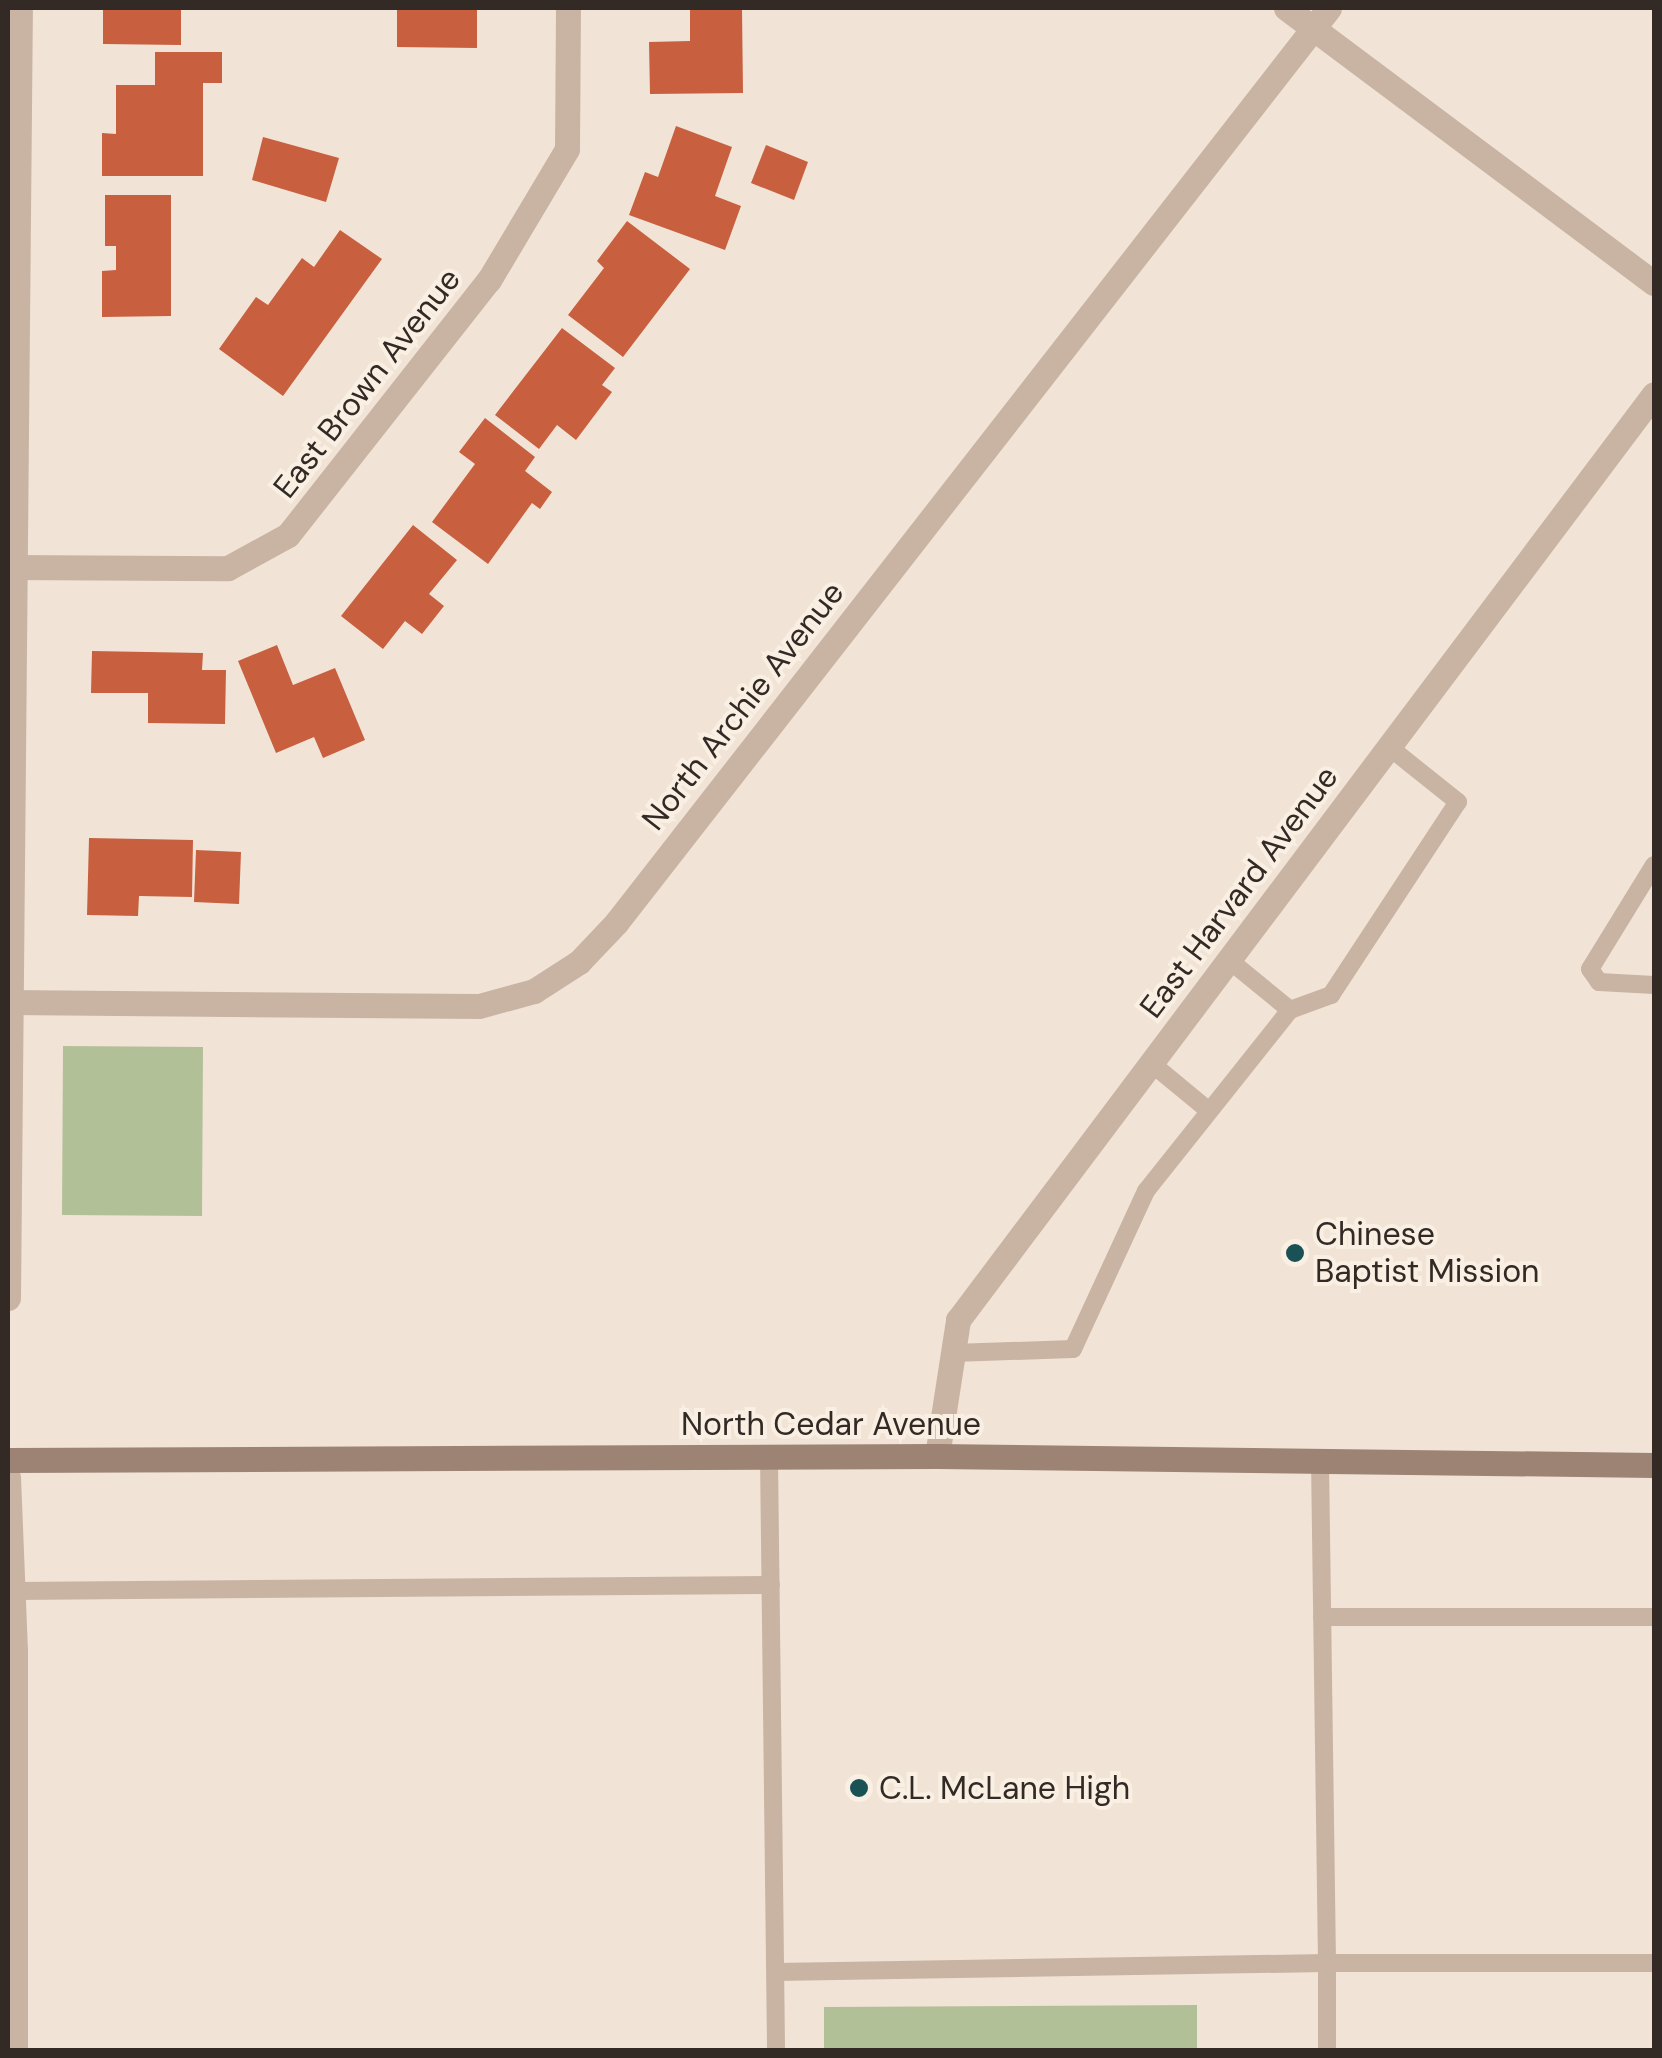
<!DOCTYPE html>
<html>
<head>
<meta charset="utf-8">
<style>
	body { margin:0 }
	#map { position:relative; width:1662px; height:2058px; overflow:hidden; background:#f1e4d7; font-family:"DM Sans",sans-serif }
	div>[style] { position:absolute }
	.green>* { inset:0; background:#b2c097 }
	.building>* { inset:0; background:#c85f3e }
	.service>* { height:18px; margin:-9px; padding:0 9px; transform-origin:9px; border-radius:9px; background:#c9b4a3 }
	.minor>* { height:25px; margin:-12.5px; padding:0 12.5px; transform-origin:12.5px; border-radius:12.5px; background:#c9b4a3 }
	.secondary>* { height:25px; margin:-12.5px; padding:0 12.5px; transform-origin:12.5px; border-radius:12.5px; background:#9c8374 }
	.dots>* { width:28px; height:28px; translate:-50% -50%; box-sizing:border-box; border:5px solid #f9efe3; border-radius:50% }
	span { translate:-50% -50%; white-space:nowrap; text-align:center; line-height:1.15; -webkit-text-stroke:8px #f9efe3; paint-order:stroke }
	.street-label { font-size:32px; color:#332a25 }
	.poi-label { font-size:32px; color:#332a25 }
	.left { translate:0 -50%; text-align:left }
	.frame { position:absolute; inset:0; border:10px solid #332a25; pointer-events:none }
</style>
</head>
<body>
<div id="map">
	<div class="green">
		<div style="clip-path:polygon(63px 1046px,203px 1047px,202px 1216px,62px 1215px)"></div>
		<div style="clip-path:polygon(1197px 2005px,1197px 2050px,824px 2050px,824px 2007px)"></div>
	</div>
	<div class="building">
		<div style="clip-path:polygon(103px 8px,181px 8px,181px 45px,103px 44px)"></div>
		<div style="clip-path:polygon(397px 8px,477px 8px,477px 48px,397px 47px)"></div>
		<div style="clip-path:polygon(690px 8px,742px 8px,743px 93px,650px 94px,649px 42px,690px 41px)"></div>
		<div style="clip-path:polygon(155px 52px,222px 52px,222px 83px,203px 83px,203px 176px,102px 176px,102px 133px,116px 134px,116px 85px,155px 85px)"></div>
		<div style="clip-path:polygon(676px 126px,732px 147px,715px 196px,741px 206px,725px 250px,629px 215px,645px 172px,658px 177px)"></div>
		<div style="clip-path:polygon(263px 137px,339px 158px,326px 202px,252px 180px)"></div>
		<div style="clip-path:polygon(766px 145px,808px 162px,794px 200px,751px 183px)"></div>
		<div style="clip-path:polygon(105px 195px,171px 195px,171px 316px,102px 317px,102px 271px,116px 270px,116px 246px,105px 246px)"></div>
		<div style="clip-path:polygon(627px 221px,690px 269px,623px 357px,568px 315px,604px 268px,597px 261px)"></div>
		<div style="clip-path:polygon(340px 230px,382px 259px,283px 396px,219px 349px,256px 297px,268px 305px,302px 258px,314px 267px)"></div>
		<div style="clip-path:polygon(562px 328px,615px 368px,602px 385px,612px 392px,576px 440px,557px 425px,539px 449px,495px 415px)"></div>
		<div style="clip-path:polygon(485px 418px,535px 457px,525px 471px,552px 492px,540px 509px,532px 503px,488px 564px,432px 522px,475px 464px,459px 452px)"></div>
		<div style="clip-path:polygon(413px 525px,457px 560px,429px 594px,444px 606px,422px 634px,405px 621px,383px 649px,341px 616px)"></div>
		<div style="clip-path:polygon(277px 645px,293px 685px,335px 668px,365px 740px,323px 758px,314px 737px,276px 753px,238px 661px)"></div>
		<div style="clip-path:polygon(92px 651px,203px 653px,202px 670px,226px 670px,225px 724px,148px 723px,148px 693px,91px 693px)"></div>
		<div style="clip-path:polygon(89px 838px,193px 840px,192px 897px,139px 896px,138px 916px,87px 915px)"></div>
		<div style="clip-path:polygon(196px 850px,241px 852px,239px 904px,194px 902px)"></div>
	</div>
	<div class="service">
		<div style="left:1654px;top:865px;width:122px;rotate:121.6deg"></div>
		<div style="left:1590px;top:969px;width:16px;rotate:55deg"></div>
		<div style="left:1599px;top:982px;width:55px;rotate:3.1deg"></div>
		<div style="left:1229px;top:960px;width:79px;rotate:39.3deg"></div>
		<div style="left:1151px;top:1063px;width:74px;rotate:39.5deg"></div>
		<div style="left:953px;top:1353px;width:120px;rotate:-1.9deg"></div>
		<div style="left:1073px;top:1349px;width:174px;rotate:-65.2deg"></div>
		<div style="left:1146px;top:1191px;width:231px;rotate:-51.5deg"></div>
		<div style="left:1290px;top:1010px;width:44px;rotate:-20.1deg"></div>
		<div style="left:1331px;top:995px;width:231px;rotate:-56.7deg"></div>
		<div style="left:1458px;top:802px;width:88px;rotate:-141.4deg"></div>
		<div style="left:769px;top:1457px;width:593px;rotate:89.32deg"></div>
		<div style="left:1320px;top:1461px;width:502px;rotate:89.2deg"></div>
		<div style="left:1327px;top:1963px;width:327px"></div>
		<div style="left:14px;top:1591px;width:757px;rotate:-0.45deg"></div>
		<div style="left:1322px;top:1617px;width:332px"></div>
		<div style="left:776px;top:1972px;width:551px;rotate:-0.94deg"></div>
		<div style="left:1327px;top:1963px;width:87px;rotate:90deg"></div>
	</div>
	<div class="minor">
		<div style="left:1286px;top:8px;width:459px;rotate:36.8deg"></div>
		<div style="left:8px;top:567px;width:220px;rotate:0.3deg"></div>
		<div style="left:228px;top:568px;width:68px;rotate:-28.8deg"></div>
		<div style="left:288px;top:535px;width:325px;rotate:-51.8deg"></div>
		<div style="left:489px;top:280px;width:152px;rotate:-59.2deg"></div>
		<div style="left:567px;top:149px;width:141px;rotate:-89.6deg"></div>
		<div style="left:8px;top:1002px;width:471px;rotate:0.5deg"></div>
		<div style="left:479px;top:1006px;width:57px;rotate:-15.3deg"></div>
		<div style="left:534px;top:991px;width:54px;rotate:-32.8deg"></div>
		<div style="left:579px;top:962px;width:54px;rotate:-46.5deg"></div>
		<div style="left:616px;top:923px;width:1160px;rotate:-52.07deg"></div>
		<div style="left:8px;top:1298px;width:1290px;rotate:-89.47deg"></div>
		<div style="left:937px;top:1456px;width:138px;rotate:-81.2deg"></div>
		<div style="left:958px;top:1320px;width:1158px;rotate:-53.07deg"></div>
		<div style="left:8px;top:1477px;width:174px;rotate:87.7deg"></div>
		<div style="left:15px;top:1651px;width:399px;rotate:90deg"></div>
	</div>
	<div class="secondary">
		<div style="left:8px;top:1460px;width:929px;rotate:-0.25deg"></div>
		<div style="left:937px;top:1456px;width:717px;rotate:0.72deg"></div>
	</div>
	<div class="dots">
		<div style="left:1295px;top:1253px;background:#1a5155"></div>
		<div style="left:859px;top:1788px;background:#1a5155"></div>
	</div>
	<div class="street-label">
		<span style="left:367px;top:383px;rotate:-52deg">East Brown Avenue</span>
		<span style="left:743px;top:706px;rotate:-52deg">North Archie Avenue</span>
		<span style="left:1239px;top:892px;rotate:-53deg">East Harvard Avenue</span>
		<span style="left:831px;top:1424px">North Cedar Avenue</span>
	</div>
	<div class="poi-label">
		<span class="left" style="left:1315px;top:1253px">Chinese<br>Baptist Mission</span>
		<span class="left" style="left:879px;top:1788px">C.L. McLane High</span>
	</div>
	<div class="frame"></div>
</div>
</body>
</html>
